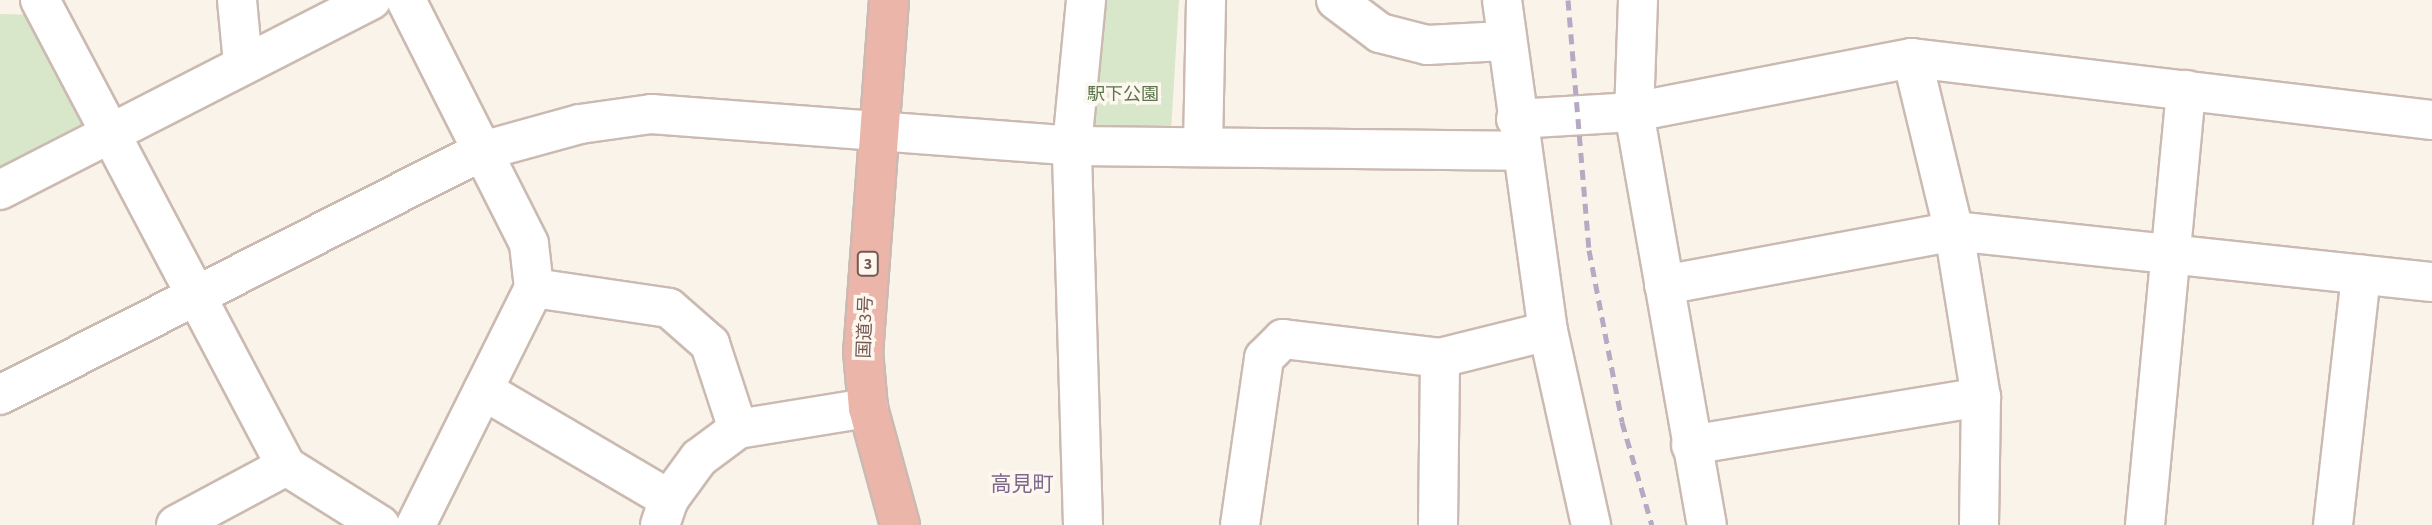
<!DOCTYPE html>
<html>
<head>
<meta charset="utf-8">
<style>
	body { margin:0 }
	#map { position:relative; width:2432px; height:525px; overflow:hidden; background:#faf3ea; font-family:"Source Sans 3","Noto Sans JP",sans-serif }
	div>[style] { position:absolute }
	.green>* { inset:0; background:#d8e6ca }
	.roads { filter:drop-shadow(2px 0 #cbbab1) drop-shadow(-2px 0 #cbbab1) drop-shadow(0 2px #cbbab1) drop-shadow(0 -2px #cbbab1) }
	.minor>* { height:38px; margin:-19px; padding:0 19px; transform-origin:19px; border-radius:19px; background:#fff }
	.highway>* { height:38px; margin:-19px; padding:0 19px; transform-origin:19px; border-radius:19px; background:#ecb5a9 }
	.rail>* { height:5px; margin-top:-2.5px; transform-origin:0; background:repeating-linear-gradient(90deg,#b5a9c3 0 10px,transparent 0 17px) }
	span { translate:-50% -50%; white-space:nowrap; text-align:center; line-height:1.15; -webkit-text-stroke:7px #fdf7f0; paint-order:stroke }
	.shield-label span { padding:2px 5px; background:#fdf7f0; border:2px solid; border-radius:5px; -webkit-text-stroke-width:0 }
	.shield-label { font-size:16px; color:#725a50; font-weight:700 }
	.park-label { font-size:18px; color:#5a764a }
	.street-label { font-size:18px; color:#725a50 }
	.quarter-label { font-size:21px; color:#7e688d }
</style>
</head>
<body>
<div id="map">
	<div class="green">
		<div style="clip-path:polygon(1082px 0,1179px 0,1170px 147px,1093px 149px)"></div>
		<div style="clip-path:polygon(0 14px,46px 15px,92px 118px,87px 133px,0 179px)"></div>
	</div>
	<div class="roads">
		<div class="minor">
			<div style="left:40px;top:0;width:527px;rotate:62.17deg"></div>
			<div style="left:286px;top:466px;width:111px;rotate:32.1deg"></div>
			<div style="left:237px;top:0;width:63px;rotate:84.6deg"></div>
			<div style="left:406px;top:0;width:273px;rotate:63.2deg"></div>
			<div style="left:529px;top:244px;width:44px;rotate:83.5deg"></div>
			<div style="left:534px;top:288px;width:265px;rotate:116.5deg"></div>
			<div style="left:1336px;top:0;width:55px;rotate:36.9deg"></div>
			<div style="left:1380px;top:33px;width:49px;rotate:14.3deg"></div>
			<div style="left:1427px;top:45px;width:77px;rotate:-3deg"></div>
			<div style="left:1502px;top:0;width:334px;rotate:82.1deg"></div>
			<div style="left:1548px;top:331px;width:199px;rotate:77.5deg"></div>
			<div style="left:1638px;top:0;width:112px;rotate:92deg"></div>
			<div style="left:1634px;top:112px;width:419px;rotate:80deg"></div>
			<div style="left:1912px;top:58px;width:178px;rotate:76.4deg"></div>
			<div style="left:1954px;top:231px;width:168px;rotate:80.8deg"></div>
			<div style="left:1981px;top:397px;width:128px;rotate:90.9deg"></div>
			<div style="left:1516px;top:119px;width:118px;rotate:-3.4deg"></div>
			<div style="left:1634px;top:112px;width:283px;rotate:-11deg"></div>
			<div style="left:1912px;top:58px;width:524px;rotate:6.8deg"></div>
			<div style="left:1203px;top:146px;width:146px;rotate:-88.8deg"></div>
			<div style="left:0;top:190px;width:417px;rotate:-27.1deg"></div>
			<div style="left:1664px;top:285px;width:295px;rotate:-10.5deg"></div>
			<div style="left:1954px;top:231px;width:481px;rotate:6.1deg"></div>
			<div style="left:534px;top:288px;width:136px;rotate:8.4deg"></div>
			<div style="left:669px;top:308px;width:55px;rotate:41.3deg"></div>
			<div style="left:710px;top:344px;width:89px;rotate:71.8deg"></div>
			<div style="left:483px;top:390px;width:216px;rotate:30.4deg"></div>
			<div style="left:0;top:395px;width:540px;rotate:-26.85deg"></div>
			<div style="left:482px;top:151px;width:102px;rotate:-15.4deg"></div>
			<div style="left:580px;top:124px;width:72px;rotate:-8deg"></div>
			<div style="left:651px;top:114px;width:422px;rotate:4.3deg"></div>
			<div style="left:1072px;top:146px;width:447px;rotate:0.6deg"></div>
			<div style="left:1691px;top:445px;width:294px;rotate:-9.4deg"></div>
			<div style="left:176px;top:525px;width:125px;rotate:-28.2deg"></div>
			<div style="left:660px;top:525px;width:28px;rotate:-71deg"></div>
			<div style="left:669px;top:499px;width:51px;rotate:-53.8deg"></div>
			<div style="left:699px;top:458px;width:49px;rotate:-36.6deg"></div>
			<div style="left:738px;top:429px;width:132px;rotate:-9.2deg"></div>
			<div style="left:1083px;top:525px;width:379px;rotate:-91.7deg"></div>
			<div style="left:1072px;top:146px;width:147px;rotate:-84.5deg"></div>
			<div style="left:1240px;top:525px;width:169px;rotate:-81.8deg"></div>
			<div style="left:1264px;top:358px;width:27px;rotate:-45deg"></div>
			<div style="left:1283px;top:339px;width:158px;rotate:6.9deg"></div>
			<div style="left:1440px;top:358px;width:111px;rotate:-14deg"></div>
			<div style="left:1438px;top:525px;width:167px;rotate:-89.3deg"></div>
			<div style="left:2145px;top:525px;width:437px;rotate:-84.6deg"></div>
			<div style="left:2333px;top:525px;width:252px;rotate:-83.6deg"></div>
		</div>
		<div class="highway">
			<div style="left:889px;top:0;width:352px;rotate:94.2deg"></div>
			<div style="left:863px;top:351px;width:57px;rotate:85deg"></div>
			<div style="left:868px;top:408px;width:121px;rotate:74.7deg"></div>
		</div>
	</div>
	<div class="rail">
		<div style="left:1568px;top:0;width:251px;rotate:85.2deg"></div>
		<div style="left:1589px;top:250px;width:175px;rotate:79.1deg"></div>
		<div style="left:1622px;top:422px;width:107px;rotate:73.8deg"></div>
	</div>
	<div class="shield-label">
		<span style="left:868px;top:264px">3</span>
	</div>
	<div class="park-label">
		<span style="left:1123px;top:95px">駅下公園</span>
	</div>
	<div class="street-label">
		<span style="left:866px;top:327px;rotate:-88deg">国道3号</span>
	</div>
	<div class="quarter-label">
		<span style="left:1022px;top:484px">高見町</span>
	</div>
</div>
</body>
</html>
